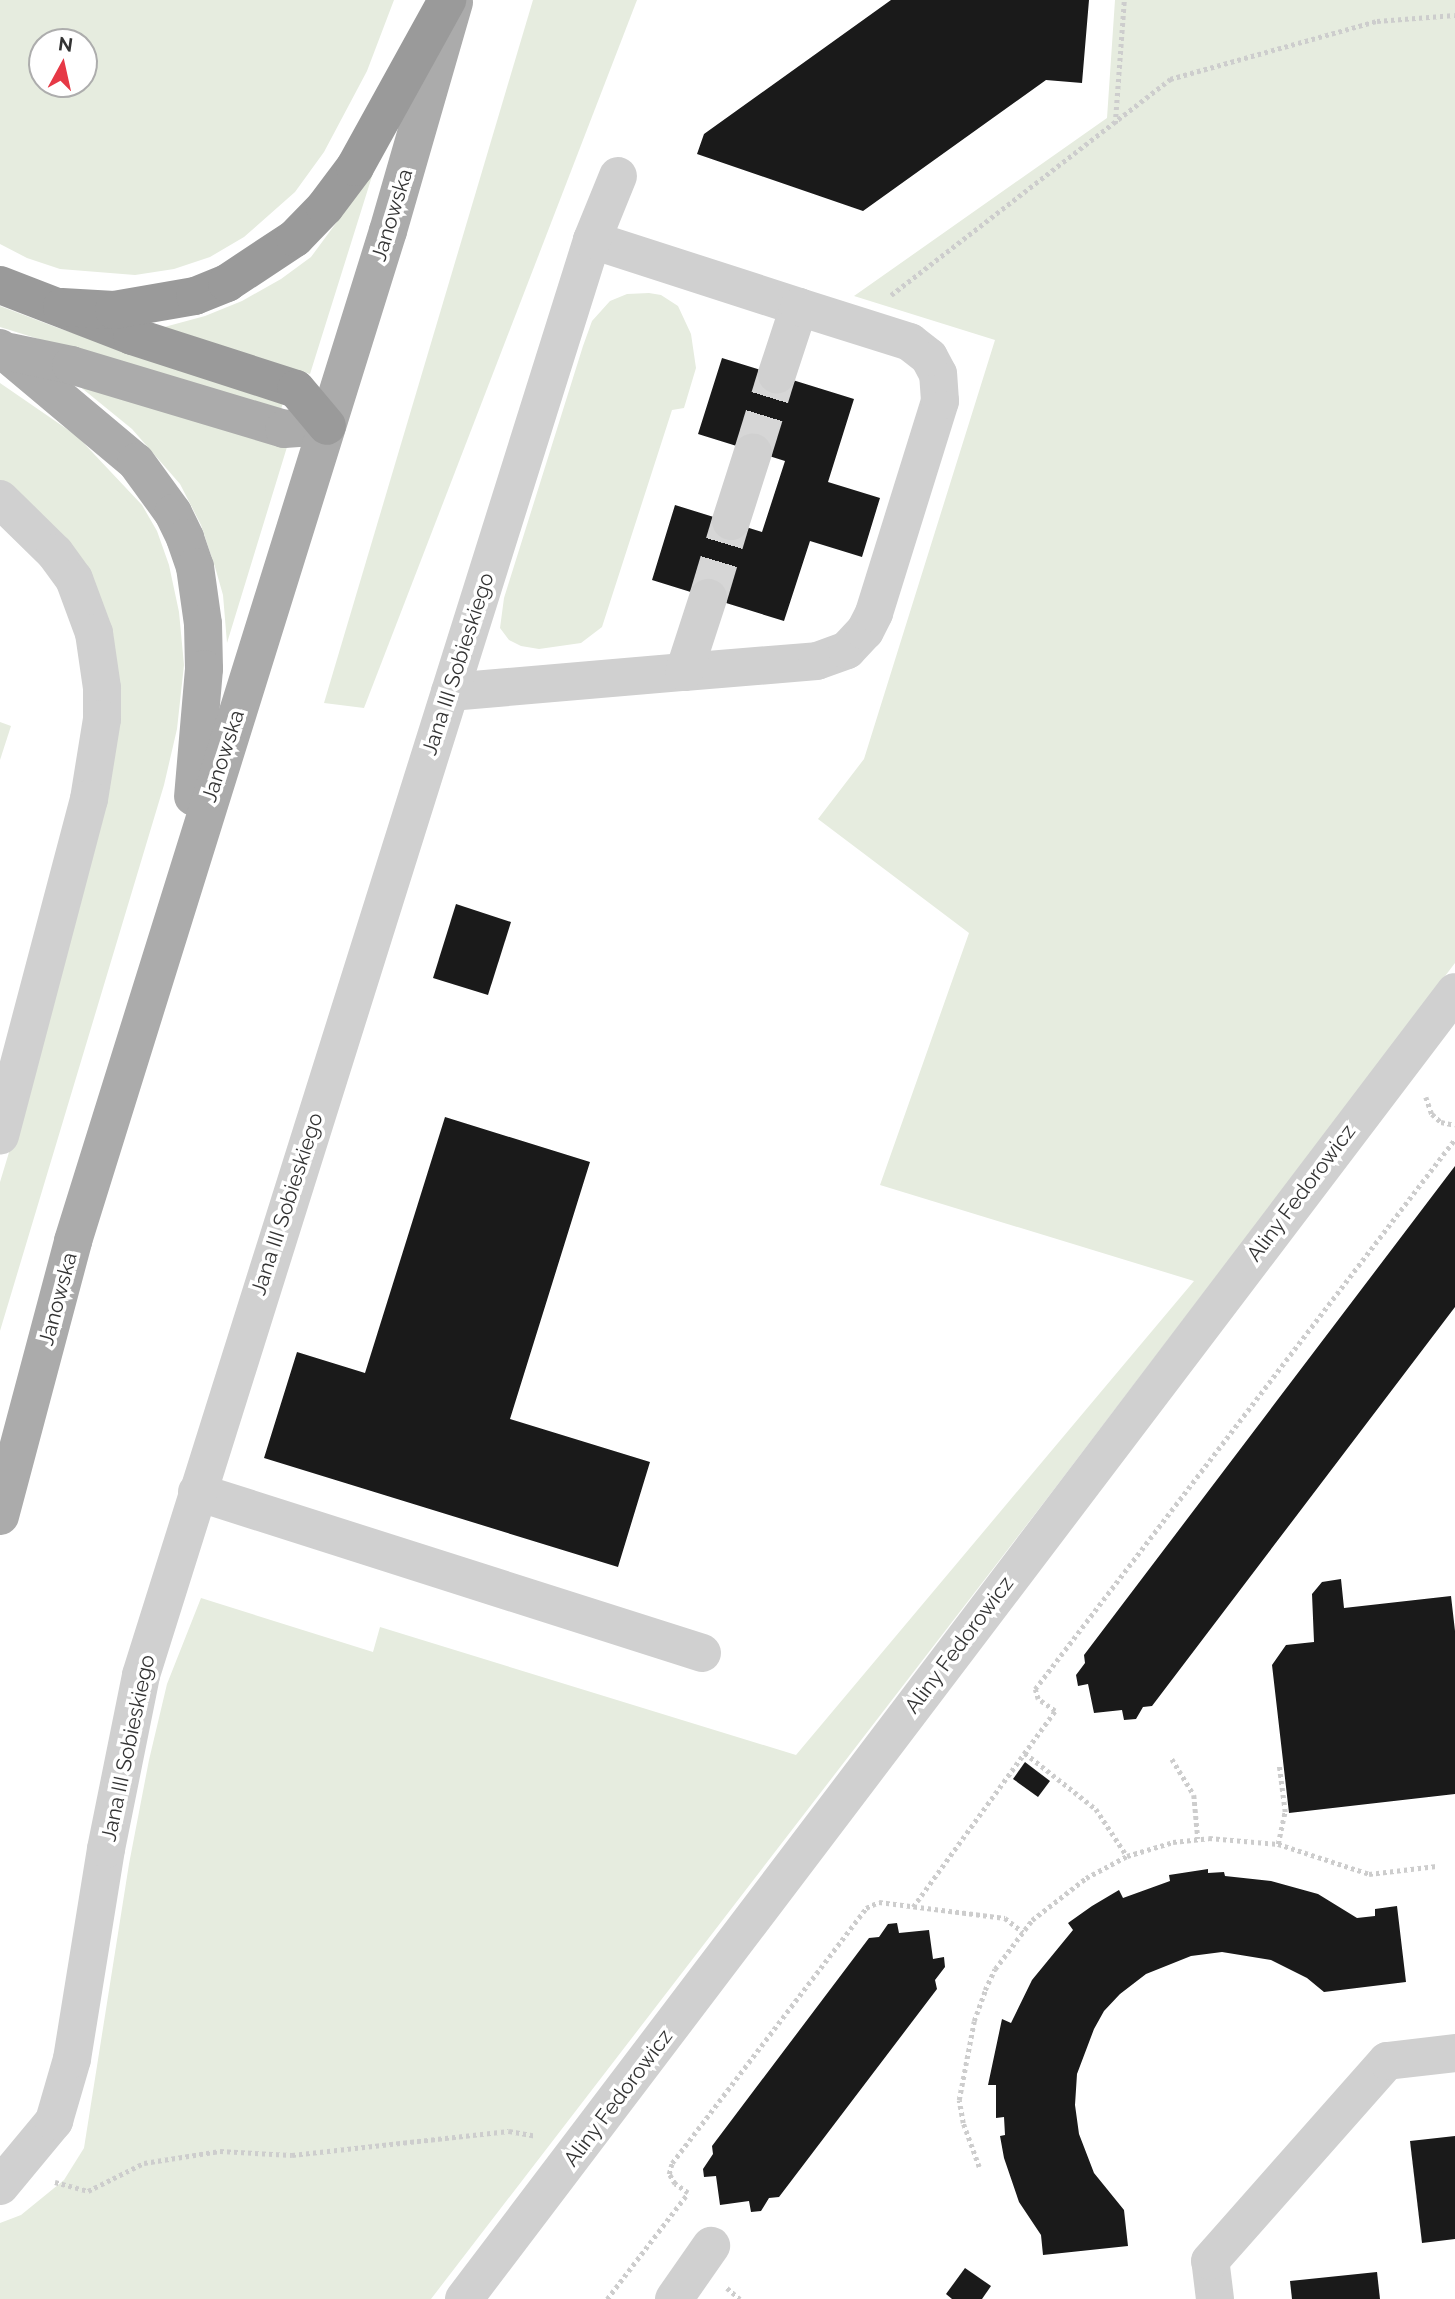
<!DOCTYPE html>
<html>
<head>
<meta charset="utf-8">
<style>
	body { margin:0 }
	#map { position:relative; width:1455px; height:2299px; overflow:hidden; background:#fff; font-family:Raleway,sans-serif }
	div>[style] { position:absolute }
	.green>* { inset:0; background:#e6ecdf }
	.building>* { inset:0; background:#1a1a1a }
	.minor-tunnel>* { height:38px; margin-top:-19px; transform-origin:0; background:repeating-linear-gradient(90deg,#d6d6d6 0 38px,transparent 0 57px) }
	.path>* { height:4.5px; margin-top:-2.25px; transform-origin:0; background:repeating-linear-gradient(90deg,#cdcdcd 0 3.5px,transparent 0 7px) }
	.minor>* { height:38px; margin:-19px; padding:0 19px; transform-origin:19px; border-radius:19px; background:#d0d0d0 }
	.major>* { height:38px; margin:-19px; padding:0 19px; transform-origin:19px; border-radius:19px; background:#ababab }
	.highway>* { height:38px; margin:-19px; padding:0 19px; transform-origin:19px; border-radius:19px; background:#9a9a9a }
	span { translate:-50% -50%; white-space:nowrap; text-align:center; line-height:1.15; -webkit-text-stroke:7px #fff; paint-order:stroke }
	.street-label { font-size:21px; color:#333 }
	.north { position:absolute; left:28px; top:28px; width:70px; height:70px; box-sizing:border-box; background:#fff; border:2px solid #adadad; border-radius:50%; rotate:8deg; font-size:19px; font-weight:700; line-height:28px; text-align:center; color:#333 }
	.north::after { content:''; display:block; margin:auto; width:24px; height:32px; background:#e63946; clip-path:polygon(50% 0,100% 100%,50% 72%,0 100%) }
</style>
</head>
<body>
<div id="map">
	<div class="green">
		<div style="clip-path:polygon(evenodd,0 0,394px 0,367px 71px,324px 152px,295px 192px,244px 237px,210px 257px,174px 269px,135px 275px,60px 269px,27px 258px,0 244px,0 0,42px 42px,84px 42px,84px 84px,42px 84px,42px 42px)"></div>
		<div style="clip-path:polygon(533px 0,637px 0,364px 708px,324px 703px)"></div>
		<div style="clip-path:polygon(1115px 0,1455px 0,1455px 963px,1052px 1492px,431px 2299px,0 2299px,0 2223px,21px 2215px,64px 2180px,84px 2148px,129px 1864px,149px 1760px,167px 1684px,201px 1598px,373px 1652px,380px 1627px,796px 1755px,1194px 1281px,880px 1185px,969px 933px,818px 819px,864px 759px,995px 340px,854px 296px,1107px 118px)"></div>
		<div style="clip-path:polygon(373px 173px,310px 374px,157px 329px,205px 316px,242px 301px,281px 279px,311px 257px)"></div>
		<div style="clip-path:polygon(649px 293px,661px 295px,678px 306px,691px 334px,696px 368px,684px 408px,672px 410px,602px 627px,581px 643px,539px 649px,521px 646px,509px 640px,500px 628px,504px 598px,583px 346px,592px 321px,610px 301px,627px 294px)"></div>
		<div style="clip-path:polygon(0 306px,58px 328px,283px 402px,280px 414px,0 327px)"></div>
		<div style="clip-path:polygon(0 383px,77px 436px,142px 505px,157px 531px,169px 565px,179px 612px,184px 665px,177px 729px,164px 785px,0 1331px,0 1182px,24px 1103px,114px 675px,0 486px)"></div>
		<div style="clip-path:polygon(78px 385px,287px 447px,227px 643px,223px 595px,215px 567px,201px 525px,180px 484px,132px 429px)"></div>
		<div style="clip-path:polygon(0 722px,11px 726px,0 760px)"></div>
	</div>
	<div class="building">
		<div style="clip-path:polygon(891px 0,1089px 0,1082px 83px,1046px 80px,863px 211px,697px 154px,704px 134px)"></div>
		<div style="clip-path:polygon(722px 358px,854px 399px,828px 482px,880px 498px,862px 557px,810px 541px,784px 621px,652px 580px,675px 505px,762px 532px,785px 461px,698px 434px)"></div>
		<div style="clip-path:polygon(456px 904px,511px 922px,488px 995px,433px 978px)"></div>
		<div style="clip-path:polygon(445px 1117px,590px 1162px,510px 1419px,650px 1462px,618px 1567px,264px 1458px,297px 1352px,365px 1373px)"></div>
		<div style="clip-path:polygon(1455px 1166px,1455px 1307px,1152px 1706px,1143px 1707px,1136px 1719px,1124px 1720px,1122px 1710px,1094px 1713px,1088px 1684px,1078px 1686px,1076px 1675px,1085px 1663px,1084px 1655px)"></div>
		<div style="clip-path:polygon(1341px 1579px,1344px 1608px,1451px 1596px,1455px 1631px,1455px 1794px,1289px 1813px,1272px 1665px,1286px 1645px,1314px 1642px,1312px 1594px,1322px 1582px)"></div>
		<div style="clip-path:polygon(1025px 1762px,1050px 1781px,1038px 1797px,1013px 1779px)"></div>
		<div style="clip-path:polygon(1208px 1869px,1208px 1873px,1224px 1872px,1225px 1876px,1271px 1881px,1318px 1894px,1357px 1918px,1375px 1916px,1375px 1909px,1397px 1906px,1406px 1982px,1324px 1992px,1307px 1978px,1271px 1960px,1222px 1952px,1191px 1956px,1146px 1974px,1120px 1994px,1104px 2011px,1094px 2029px,1077px 2074px,1075px 2105px,1079px 2134px,1094px 2173px,1124px 2210px,1128px 2246px,1043px 2255px,1041px 2235px,1019px 2202px,1004px 2158px,1000px 2136px,1005px 2135px,1004px 2117px,996px 2118px,996px 2085px,988px 2085px,1002px 2019px,1011px 2023px,1032px 1980px,1073px 1930px,1068px 1923px,1092px 1906px,1119px 1890px,1123px 1898px,1170px 1881px,1169px 1875px)"></div>
		<div style="clip-path:polygon(897px 1923px,899px 1933px,929px 1930px,933px 1959px,944px 1957px,945px 1967px,935px 1980px,937px 1989px,779px 2197px,769px 2198px,761px 2211px,751px 2212px,749px 2201px,720px 2205px,716px 2176px,704px 2177px,703px 2169px,713px 2154px,712px 2146px,869px 1938px,879px 1937px,888px 1924px)"></div>
		<div style="clip-path:polygon(1455px 2136px,1455px 2239px,1422px 2243px,1410px 2141px)"></div>
		<div style="clip-path:polygon(965px 2268px,991px 2286px,982px 2299px,952px 2299px,946px 2294px)"></div>
		<div style="clip-path:polygon(1377px 2272px,1380px 2299px,1292px 2299px,1290px 2281px)"></div>
	</div>
	<div class="minor-tunnel">
		<div style="left:753px;top:452px;width:82px;rotate:-72.9deg"></div>
		<div style="left:708px;top:598px;width:80px;rotate:-73.4deg"></div>
	</div>
	<div class="path">
		<div style="left:1115px;top:124px;width:124px;rotate:-85.8deg"></div>
		<div style="left:891px;top:295px;width:353px;rotate:-37.7deg"></div>
		<div style="left:1170px;top:79px;width:215px;rotate:-15.7deg"></div>
		<div style="left:1377px;top:21px;width:78px;rotate:-4.4deg"></div>
		<div style="left:1426px;top:1097px;width:18px;rotate:71deg"></div>
		<div style="left:1432px;top:1114px;width:12px;rotate:42deg"></div>
		<div style="left:1441px;top:1122px;width:14px;rotate:12deg"></div>
		<div style="left:1025px;top:1753px;width:90px;rotate:38.3deg"></div>
		<div style="left:1096px;top:1809px;width:56px;rotate:56.6deg"></div>
		<div style="left:1172px;top:1759px;width:42px;rotate:58.6deg"></div>
		<div style="left:1194px;top:1795px;width:44px;rotate:84.8deg"></div>
		<div style="left:1278px;top:1844px;width:33px;rotate:-78deg"></div>
		<div style="left:1285px;top:1812px;width:47px;rotate:-97.3deg"></div>
		<div style="left:913px;top:1907px;width:242px;rotate:-54.1deg"></div>
		<div style="left:1055px;top:1711px;width:21px;rotate:-145deg"></div>
		<div style="left:1038px;top:1699px;width:10px;rotate:-107deg"></div>
		<div style="left:1035px;top:1689px;width:692px;rotate:-52.63deg"></div>
		<div style="left:979px;top:2167px;width:47px;rotate:-110deg"></div>
		<div style="left:963px;top:2123px;width:23px;rotate:-100deg"></div>
		<div style="left:959px;top:2100px;width:80px;rotate:-79.2deg"></div>
		<div style="left:974px;top:2021px;width:33px;rotate:-70deg"></div>
		<div style="left:985px;top:1990px;width:23px;rotate:-65deg"></div>
		<div style="left:995px;top:1969px;width:61px;rotate:-52.9deg"></div>
		<div style="left:1032px;top:1920px;width:68px;rotate:-37.9deg"></div>
		<div style="left:1086px;top:1878px;width:47px;rotate:-28.2deg"></div>
		<div style="left:1127px;top:1856px;width:48px;rotate:-16.9deg"></div>
		<div style="left:1173px;top:1842px;width:36px;rotate:-6deg"></div>
		<div style="left:1209px;top:1838px;width:69px;rotate:5deg"></div>
		<div style="left:1278px;top:1844px;width:96px;rotate:18.2deg"></div>
		<div style="left:1369px;top:1874px;width:68px;rotate:-6.7deg"></div>
		<div style="left:55px;top:2182px;width:34px;rotate:15deg"></div>
		<div style="left:88px;top:2191px;width:63px;rotate:-26.6deg"></div>
		<div style="left:144px;top:2163px;width:77px;rotate:-9deg"></div>
		<div style="left:220px;top:2151px;width:72px;rotate:3.2deg"></div>
		<div style="left:292px;top:2155px;width:218px;rotate:-6.3deg"></div>
		<div style="left:509px;top:2131px;width:27px;rotate:10deg"></div>
		<div style="left:727px;top:2288px;width:17px;rotate:40deg"></div>
		<div style="left:607px;top:2299px;width:133px;rotate:-52.6deg"></div>
		<div style="left:688px;top:2193px;width:16px;rotate:-145deg"></div>
		<div style="left:675px;top:2184px;width:12px;rotate:-121deg"></div>
		<div style="left:669px;top:2174px;width:11px;rotate:-75deg"></div>
		<div style="left:672px;top:2163px;width:320px;rotate:-52.7deg"></div>
		<div style="left:866px;top:1908px;width:14px;rotate:-25deg"></div>
		<div style="left:879px;top:1902px;width:127px;rotate:7.2deg"></div>
		<div style="left:1005px;top:1918px;width:23px;rotate:38deg"></div>
	</div>
	<div class="minor">
		<div style="left:592px;top:240px;width:218px;rotate:17.9deg"></div>
		<div style="left:799px;top:307px;width:71px;rotate:108.2deg"></div>
		<div style="left:0;top:499px;width:77px;rotate:44.5deg"></div>
		<div style="left:55px;top:553px;width:32px;rotate:54deg"></div>
		<div style="left:74px;top:579px;width:58px;rotate:69.7deg"></div>
		<div style="left:94px;top:633px;width:56px;rotate:81.7deg"></div>
		<div style="left:102px;top:688px;width:31px;rotate:90deg"></div>
		<div style="left:102px;top:719px;width:81px;rotate:99.2deg"></div>
		<div style="left:89px;top:799px;width:348px;rotate:104.8deg"></div>
		<div style="left:731px;top:521px;width:72px;rotate:-72.3deg"></div>
		<div style="left:684px;top:672px;width:133px;rotate:-4.7deg"></div>
		<div style="left:817px;top:661px;width:32px;rotate:-20deg"></div>
		<div style="left:847px;top:650px;width:26px;rotate:-47deg"></div>
		<div style="left:865px;top:631px;width:20px;rotate:-63deg"></div>
		<div style="left:874px;top:613px;width:222px;rotate:-72.7deg"></div>
		<div style="left:940px;top:401px;width:27px;rotate:-94deg"></div>
		<div style="left:938px;top:374px;width:19px;rotate:-118deg"></div>
		<div style="left:929px;top:357px;width:24px;rotate:-142deg"></div>
		<div style="left:910px;top:342px;width:116px;rotate:-162.5deg"></div>
		<div style="left:450px;top:692px;width:235px;rotate:-4.9deg"></div>
		<div style="left:684px;top:672px;width:78px;rotate:-72deg"></div>
		<div style="left:197px;top:1492px;width:530px;rotate:17.68deg"></div>
		<div style="left:0;top:2186px;width:85px;rotate:-50.3deg"></div>
		<div style="left:54px;top:2121px;width:65px;rotate:-73.8deg"></div>
		<div style="left:72px;top:2059px;width:213px;rotate:-80.8deg"></div>
		<div style="left:106px;top:1849px;width:177px;rotate:-78.6deg"></div>
		<div style="left:141px;top:1675px;width:1504px;rotate:-72.55deg"></div>
		<div style="left:592px;top:240px;width:69px;rotate:-67.9deg"></div>
		<div style="left:464px;top:2299px;width:1640px;rotate:-52.83deg"></div>
		<div style="left:674px;top:2299px;width:65px;rotate:-55.1deg"></div>
		<div style="left:1215px;top:2299px;width:38px;rotate:-97deg"></div>
		<div style="left:1210px;top:2261px;width:267px;rotate:-48.5deg"></div>
		<div style="left:1387px;top:2061px;width:68px;rotate:-6.7deg"></div>
	</div>
	<div class="major">
		<div style="left:0;top:348px;width:177px;rotate:40deg"></div>
		<div style="left:136px;top:462px;width:63px;rotate:54deg"></div>
		<div style="left:173px;top:513px;width:28px;rotate:64deg"></div>
		<div style="left:185px;top:538px;width:31px;rotate:71deg"></div>
		<div style="left:195px;top:567px;width:58px;rotate:82deg"></div>
		<div style="left:203px;top:624px;width:45px;rotate:88.7deg"></div>
		<div style="left:204px;top:669px;width:128px;rotate:94.9deg"></div>
		<div style="left:10px;top:352px;width:62px;rotate:12deg"></div>
		<div style="left:71px;top:365px;width:222px;rotate:16.7deg"></div>
		<div style="left:284px;top:429px;width:43px;rotate:-4deg"></div>
		<div style="left:0;top:1516px;width:285px;rotate:-75.1deg"></div>
		<div style="left:73px;top:1241px;width:1058px;rotate:-72.68deg"></div>
		<div style="left:388px;top:231px;width:238px;rotate:-73.9deg"></div>
	</div>
	<div class="highway">
		<div style="left:0;top:285px;width:142px;rotate:21.1deg"></div>
		<div style="left:132px;top:336px;width:172px;rotate:17.9deg"></div>
		<div style="left:296px;top:389px;width:48px;rotate:50deg"></div>
		<div style="left:62px;top:307px;width:52px;rotate:3.3deg"></div>
		<div style="left:114px;top:310px;width:82px;rotate:-9.8deg"></div>
		<div style="left:195px;top:296px;width:35px;rotate:-22deg"></div>
		<div style="left:227px;top:283px;width:82px;rotate:-33.5deg"></div>
		<div style="left:295px;top:238px;width:43px;rotate:-45.9deg"></div>
		<div style="left:325px;top:207px;width:50px;rotate:-53.1deg"></div>
		<div style="left:355px;top:167px;width:191px;rotate:-61.1deg"></div>
	</div>
	<div class="street-label">
		<span style="left:392px;top:215px;rotate:-73deg">Janowska</span>
		<span style="left:458px;top:664px;rotate:-72deg">Jana III Sobieskiego</span>
		<span style="left:223px;top:756px;rotate:-72deg">Janowska</span>
		<span style="left:1301px;top:1193px;rotate:-53deg">Aliny Fedorowicz</span>
		<span style="left:287px;top:1204px;rotate:-72deg">Jana III Sobieskiego</span>
		<span style="left:58px;top:1299px;rotate:-75deg">Janowska</span>
		<span style="left:959px;top:1645px;rotate:-53deg">Aliny Fedorowicz</span>
		<span style="left:128px;top:1748px;rotate:-78deg">Jana III Sobieskiego</span>
		<span style="left:618px;top:2098px;rotate:-53deg">Aliny Fedorowicz</span>
	</div>
	<div class="north">N</div>
</div>
</body>
</html>
